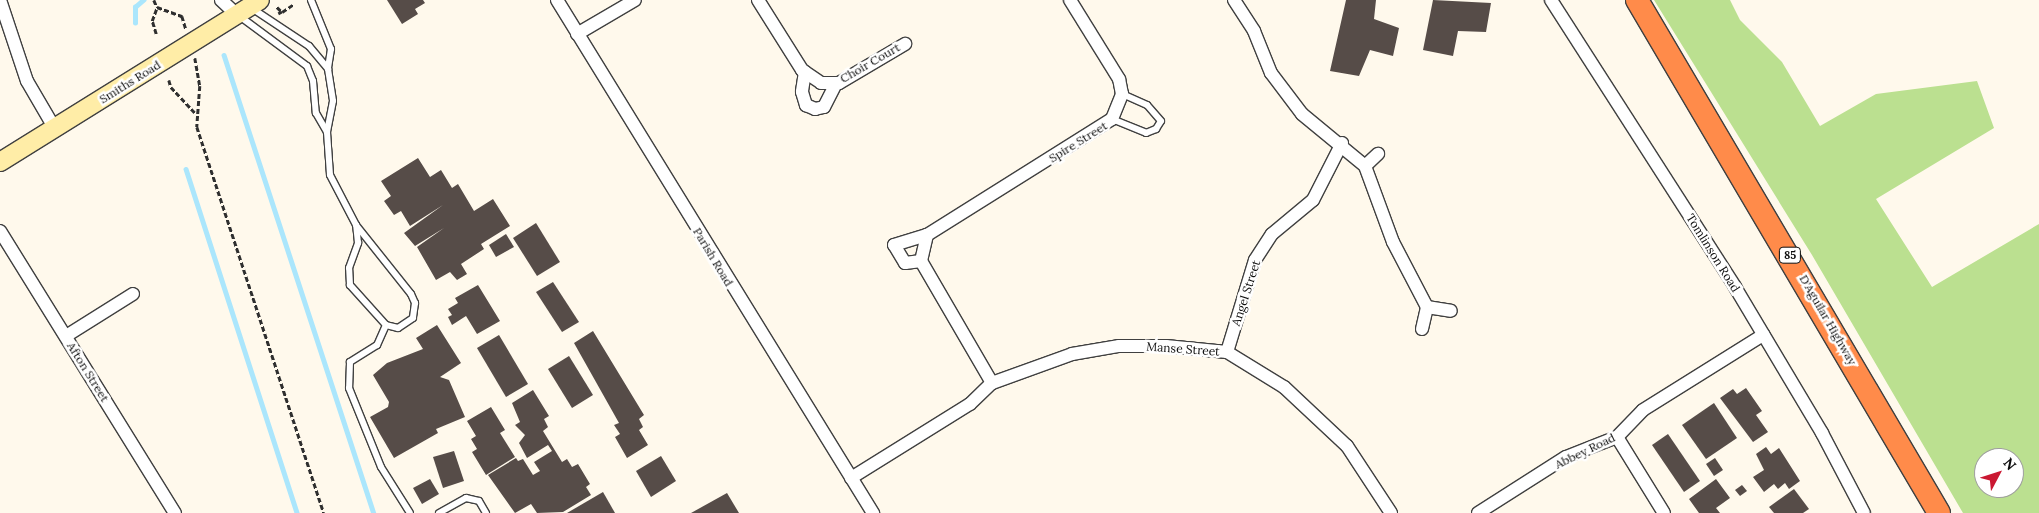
<!DOCTYPE html>
<html>
<head>
<meta charset="utf-8">
<style>
	body { margin:0 }
	#map { position:relative; width:2039px; height:513px; overflow:hidden; background:#fff9ec; font-family:Lora,serif }
	div>[style] { position:absolute }
	.forest>* { inset:0; background:#bbe090 }
	.stream>* { height:4.5px; margin:-2.25px; padding:0 2.25px; transform-origin:2.25px; border-radius:2.25px; background:#abe6fc }
	.building>* { inset:0; background:#564c48 }
	.path>* { height:2.5px; margin-top:-1.25px; transform-origin:0; background:repeating-linear-gradient(90deg,#2f2f2f 0 5px,transparent 0 7.5px) }
	.roads { filter:drop-shadow(1px 0 #404040) drop-shadow(-1px 0 #404040) drop-shadow(0 1px #404040) drop-shadow(0 -1px #404040) }
	.lane>* { height:6px; margin:-3px; padding:0 3px; transform-origin:3px; border-radius:3px; background:#fff }
	.street>* { height:12px; margin:-6px; padding:0 6px; transform-origin:6px; border-radius:6px; background:#fff }
	.secondary>* { height:18px; margin:-9px; padding:0 9px; transform-origin:9px; border-radius:9px; background:#ffeda7 }
	.highway>* { height:22px; margin:-11px; padding:0 11px; transform-origin:11px; border-radius:11px; background:#ff8b4a }
	span { translate:-50% -50%; white-space:nowrap; text-align:center; line-height:1.15; -webkit-text-stroke:5px #fff; paint-order:stroke }
	.shield-label span { padding:1px 4px; background:#fff; border:1px solid; border-radius:4px; -webkit-text-stroke-width:0 }
	.shield-label { font-size:11px; color:#0d0d0d; font-weight:700 }
	.street-label { font-size:12px; color:#0d0d0d }
	.north { position:absolute; left:1974px; top:448px; width:50px; height:50px; box-sizing:border-box; background:#fff; border:1px solid #9e9e9e; border-radius:50%; rotate:50deg; font-size:14px; font-weight:700; line-height:20px; text-align:center; color:#0d0d0d }
	.north::after { content:''; display:block; margin:auto; width:18px; height:22px; background:#ca1832; clip-path:polygon(50% 0,100% 100%,50% 72%,0 100%) }
</style>
</head>
<body>
<div id="map">
	<div class="forest">
		<div style="clip-path:polygon(evenodd,1654px 0,1730px 0,1740px 20px,1782px 62px,1820px 126px,1876px 94px,1977px 81px,1994px 128px,1876px 199px,1932px 287px,2039px 224px,2039px 513px,1963px 513px,1812px 255px,1654px 0,1984px 458px,2014px 458px,2014px 488px,1984px 488px,1984px 458px)"></div>
	</div>
	<div class="stream">
		<div style="left:135px;top:23px;width:16px;rotate:-90deg"></div>
		<div style="left:135px;top:7px;width:11px;rotate:-41deg"></div>
		<div style="left:224px;top:55px;width:482px;rotate:71.9deg"></div>
		<div style="left:186px;top:169px;width:361px;rotate:72.1deg"></div>
	</div>
	<div class="building">
		<div style="clip-path:polygon(387px 0,423px 0,425px 3px,415px 9px,418px 14px,402px 24px)"></div>
		<div style="clip-path:polygon(1346px 0,1376px 0,1374px 19px,1399px 28px,1393px 56px,1370px 50px,1359px 76px,1330px 71px)"></div>
		<div style="clip-path:polygon(1433px 0,1491px 3px,1486px 32px,1458px 31px,1453px 56px,1423px 50px)"></div>
		<div style="clip-path:polygon(418px 158px,430px 177px,441px 170px,452px 188px,458px 184px,474px 211px,493px 199px,510px 226px,481px 244px,484px 249px,461px 264px,467px 274px,457px 280px,450px 272px,436px 280px,417px 247px,444px 228px,415px 246px,404px 233px,443px 205px,410px 226px,401px 211px,394px 215px,384px 201px,391px 196px,381px 181px)"></div>
		<div style="clip-path:polygon(536px 223px,560px 262px,537px 276px,513px 238px)"></div>
		<div style="clip-path:polygon(506px 234px,514px 247px,496px 257px,489px 245px)"></div>
		<div style="clip-path:polygon(553px 282px,579px 322px,562px 332px,536px 292px)"></div>
		<div style="clip-path:polygon(478px 285px,500px 321px,477px 334px,466px 316px,452px 325px,448px 317px,452px 315px,448px 309px,458px 303px,455px 298px)"></div>
		<div style="clip-path:polygon(437px 325px,461px 363px,440px 377px,449px 380px,465px 417px,436px 429px,438px 433px,394px 458px,370px 417px,388px 407px,389px 402px,373px 375px,387px 363px,423px 349px,416px 338px)"></div>
		<div style="clip-path:polygon(593px 331px,644px 415px,639px 419px,643px 427px,639px 430px,648px 445px,627px 458px,615px 437px,620px 434px,614px 425px,619px 423px,574px 343px)"></div>
		<div style="clip-path:polygon(499px 335px,528px 384px,506px 397px,477px 348px)"></div>
		<div style="clip-path:polygon(569px 356px,593px 395px,572px 408px,548px 369px)"></div>
		<div style="clip-path:polygon(1746px 388px,1762px 411px,1756px 415px,1768px 432px,1753px 442px,1720px 398px,1733px 389px,1737px 394px)"></div>
		<div style="clip-path:polygon(533px 390px,549px 416px,544px 419px,548px 427px,543px 431px,562px 462px,567px 459px,572px 467px,578px 464px,590px 484px,586px 487px,591px 495px,563px 512px,537px 513px,531px 504px,515px 513px,488px 475px,516px 458px,518px 461px,523px 459px,533px 475px,540px 471px,534px 462px,552px 451px,548px 445px,527px 458px,519px 443px,525px 435px,515px 425px,520px 422px,512px 403px)"></div>
		<div style="clip-path:polygon(1714px 403px,1737px 438px,1706px 459px,1682px 425px)"></div>
		<div style="clip-path:polygon(491px 407px,505px 430px,500px 433px,515px 457px,486px 475px,472px 452px,477px 449px,471px 439px,476px 436px,467px 421px)"></div>
		<div style="clip-path:polygon(1668px 434px,1700px 481px,1684px 492px,1652px 445px)"></div>
		<div style="clip-path:polygon(1766px 447px,1771px 454px,1779px 448px,1800px 481px,1789px 489px,1785px 483px,1778px 489px,1774px 484px,1764px 492px,1753px 477px,1764px 470px,1756px 454px)"></div>
		<div style="clip-path:polygon(454px 451px,464px 481px,443px 488px,433px 457px)"></div>
		<div style="clip-path:polygon(661px 456px,676px 481px,651px 497px,636px 471px)"></div>
		<div style="clip-path:polygon(1715px 458px,1723px 470px,1714px 476px,1706px 464px)"></div>
		<div style="clip-path:polygon(430px 479px,439px 494px,422px 504px,413px 488px)"></div>
		<div style="clip-path:polygon(1716px 479px,1730px 498px,1716px 508px,1720px 513px,1699px 513px,1689px 499px)"></div>
		<div style="clip-path:polygon(1742px 485px,1747px 491px,1740px 496px,1735px 490px)"></div>
		<div style="clip-path:polygon(1794px 489px,1809px 509px,1803px 513px,1774px 513px,1769px 507px)"></div>
		<div style="clip-path:polygon(603px 492px,615px 513px,567px 513px)"></div>
		<div style="clip-path:polygon(727px 493px,739px 513px,691px 513px)"></div>
	</div>
	<div class="path">
		<div style="left:154px;top:0;width:8px;rotate:67deg"></div>
		<div style="left:157px;top:7px;width:27px;rotate:20deg"></div>
		<div style="left:182px;top:16px;width:14px;rotate:73deg"></div>
		<div style="left:277px;top:7px;width:7px;rotate:45deg"></div>
		<div style="left:282px;top:12px;width:4px;rotate:153deg"></div>
		<div style="left:282px;top:12px;width:14px;rotate:-34deg"></div>
		<div style="left:156px;top:34px;width:14px;rotate:-107deg"></div>
		<div style="left:152px;top:21px;width:15px;rotate:-70deg"></div>
		<div style="left:195px;top:58px;width:28px;rotate:80deg"></div>
		<div style="left:200px;top:86px;width:41px;rotate:94.2deg"></div>
		<div style="left:197px;top:127px;width:406px;rotate:71.8deg"></div>
		<div style="left:169px;top:80px;width:7px;rotate:74deg"></div>
		<div style="left:171px;top:87px;width:35px;rotate:47deg"></div>
	</div>
	<div class="roads">
		<div class="lane">
			<div style="left:311px;top:0;width:53px;rotate:67.8deg"></div>
			<div style="left:331px;top:49px;width:20px;rotate:99deg"></div>
			<div style="left:250px;top:7px;width:71px;rotate:33.5deg"></div>
			<div style="left:309px;top:46px;width:30px;rotate:50deg"></div>
			<div style="left:328px;top:69px;width:32px;rotate:81deg"></div>
			<div style="left:333px;top:101px;width:32px;rotate:101deg"></div>
			<div style="left:327px;top:132px;width:43px;rotate:86deg"></div>
			<div style="left:330px;top:175px;width:56px;rotate:62.5deg"></div>
			<div style="left:356px;top:225px;width:88px;rotate:51.4deg"></div>
			<div style="left:411px;top:294px;width:10px;rotate:66deg"></div>
			<div style="left:415px;top:303px;width:15px;rotate:98deg"></div>
			<div style="left:413px;top:318px;width:18px;rotate:146deg"></div>
			<div style="left:398px;top:328px;width:12px;rotate:-166deg"></div>
			<div style="left:386px;top:325px;width:54px;rotate:-132deg"></div>
			<div style="left:350px;top:285px;width:17px;rotate:-93deg"></div>
			<div style="left:349px;top:268px;width:27px;rotate:-70deg"></div>
			<div style="left:358px;top:243px;width:18px;rotate:-96deg"></div>
			<div style="left:238px;top:15px;width:86px;rotate:36.5deg"></div>
			<div style="left:307px;top:66px;width:16px;rotate:68deg"></div>
			<div style="left:313px;top:81px;width:32px;rotate:85deg"></div>
			<div style="left:316px;top:113px;width:22px;rotate:60deg"></div>
			<div style="left:1112px;top:119px;width:37px;rotate:22deg"></div>
			<div style="left:1146px;top:133px;width:11px;rotate:-22deg"></div>
			<div style="left:1156px;top:129px;width:9px;rotate:-58deg"></div>
			<div style="left:1161px;top:121px;width:21px;rotate:-131deg"></div>
			<div style="left:1147px;top:105px;width:27px;rotate:-156deg"></div>
			<div style="left:386px;top:325px;width:22px;rotate:114deg"></div>
			<div style="left:377px;top:345px;width:32px;rotate:148deg"></div>
			<div style="left:350px;top:362px;width:26px;rotate:92deg"></div>
			<div style="left:349px;top:388px;width:85px;rotate:67.9deg"></div>
			<div style="left:381px;top:467px;width:54px;rotate:57.8deg"></div>
			<div style="left:439px;top:513px;width:31px;rotate:-29deg"></div>
			<div style="left:466px;top:498px;width:13px;rotate:13deg"></div>
			<div style="left:479px;top:501px;width:14px;rotate:60deg"></div>
		</div>
		<div class="street">
			<div style="left:0;top:0;width:85px;rotate:71.6deg"></div>
			<div style="left:27px;top:81px;width:56px;rotate:59.7deg"></div>
			<div style="left:221px;top:0;width:22px;rotate:43deg"></div>
			<div style="left:557px;top:0;width:603px;rotate:58.37deg"></div>
			<div style="left:758px;top:0;width:83px;rotate:57.8deg"></div>
			<div style="left:802px;top:70px;width:23px;rotate:34deg"></div>
			<div style="left:821px;top:83px;width:18px"></div>
			<div style="left:839px;top:83px;width:77px;rotate:-30.6deg"></div>
			<div style="left:1234px;top:0;width:37px;rotate:57deg"></div>
			<div style="left:1254px;top:31px;width:45px;rotate:68deg"></div>
			<div style="left:1271px;top:73px;width:51px;rotate:52.9deg"></div>
			<div style="left:1302px;top:114px;width:82px;rotate:39.5deg"></div>
			<div style="left:1365px;top:166px;width:18px;rotate:-43deg"></div>
			<div style="left:1551px;top:0;width:341px;rotate:57.3deg"></div>
			<div style="left:1735px;top:287px;width:170px;rotate:59.2deg"></div>
			<div style="left:1822px;top:433px;width:90px;rotate:62.3deg"></div>
			<div style="left:577px;top:34px;width:67px;rotate:-30.4deg"></div>
			<div style="left:805px;top:72px;width:20px;rotate:99deg"></div>
			<div style="left:802px;top:92px;width:14px;rotate:73deg"></div>
			<div style="left:806px;top:105px;width:10px;rotate:24deg"></div>
			<div style="left:815px;top:109px;width:9px;rotate:-13deg"></div>
			<div style="left:824px;top:107px;width:27px;rotate:-63deg"></div>
			<div style="left:1365px;top:166px;width:81px;rotate:69.8deg"></div>
			<div style="left:1393px;top:242px;width:73px;rotate:62.4deg"></div>
			<div style="left:1427px;top:307px;width:24px;rotate:9deg"></div>
			<div style="left:0;top:231px;width:332px;rotate:58.2deg"></div>
			<div style="left:921px;top:261px;width:27px;rotate:-77deg"></div>
			<div style="left:1422px;top:329px;width:23px;rotate:-77deg"></div>
			<div style="left:66px;top:336px;width:79px;rotate:-32.1deg"></div>
			<div style="left:1227px;top:352px;width:96px;rotate:-73.1deg"></div>
			<div style="left:1255px;top:260px;width:31px;rotate:-57deg"></div>
			<div style="left:1272px;top:234px;width:53px;rotate:-39.7deg"></div>
			<div style="left:1313px;top:200px;width:64px;rotate:-63deg"></div>
			<div style="left:992px;top:383px;width:141px;rotate:-120.2deg"></div>
			<div style="left:921px;top:261px;width:16px;rotate:173deg"></div>
			<div style="left:905px;top:263px;width:21px;rotate:-121deg"></div>
			<div style="left:894px;top:245px;width:34px;rotate:-17deg"></div>
			<div style="left:927px;top:235px;width:218px;rotate:-32.1deg"></div>
			<div style="left:1112px;top:119px;width:27px;rotate:-68deg"></div>
			<div style="left:1122px;top:94px;width:15px;rotate:-101deg"></div>
			<div style="left:1119px;top:79px;width:93px;rotate:-121.8deg"></div>
			<div style="left:1617px;top:437px;width:89px;rotate:58.3deg"></div>
			<div style="left:851px;top:478px;width:140px;rotate:-31.9deg"></div>
			<div style="left:970px;top:404px;width:30px;rotate:-44deg"></div>
			<div style="left:992px;top:383px;width:85px;rotate:-19.9deg"></div>
			<div style="left:1072px;top:354px;width:48px;rotate:-9.7deg"></div>
			<div style="left:1119px;top:346px;width:47px"></div>
			<div style="left:1166px;top:346px;width:61px;rotate:5.6deg"></div>
			<div style="left:1227px;top:352px;width:67px;rotate:31.6deg"></div>
			<div style="left:1284px;top:387px;width:86px;rotate:43.1deg"></div>
			<div style="left:1347px;top:446px;width:80px;rotate:56.7deg"></div>
			<div style="left:1478px;top:513px;width:104px;rotate:-32.5deg"></div>
			<div style="left:1566px;top:457px;width:55px;rotate:-21.4deg"></div>
			<div style="left:1617px;top:437px;width:37px;rotate:-46deg"></div>
			<div style="left:1643px;top:410px;width:142px;rotate:-32deg"></div>
		</div>
		<div class="secondary">
			<div style="left:0;top:162px;width:306px;rotate:-31.9deg"></div>
		</div>
		<div class="highway">
			<div style="left:1637px;top:0;width:595px;rotate:59.51deg"></div>
		</div>
	</div>
	<div class="shield-label">
		<span style="left:1790px;top:255px">85</span>
	</div>
	<div class="street-label">
		<span style="left:870px;top:63px;rotate:-30deg">Choir Court</span>
		<span style="left:130px;top:82px;rotate:-32deg">Smiths Road</span>
		<span style="left:1078px;top:142px;rotate:-32deg">Spire Street</span>
		<span style="left:1713px;top:253px;rotate:58deg">Tomlinson Road</span>
		<span style="left:713px;top:257px;rotate:59deg">Parish Road</span>
		<span style="left:1246px;top:293px;rotate:-72deg">Angel Street</span>
		<span style="left:1828px;top:320px;rotate:60deg">D'Aguilar Highway</span>
		<span style="left:1183px;top:349px;rotate:4deg">Manse Street</span>
		<span style="left:88px;top:372px;rotate:58deg">Afton Street</span>
		<span style="left:1585px;top:451px;rotate:-26deg">Abbey Road</span>
	</div>
	<div class="north">N</div>
</div>
</body>
</html>
